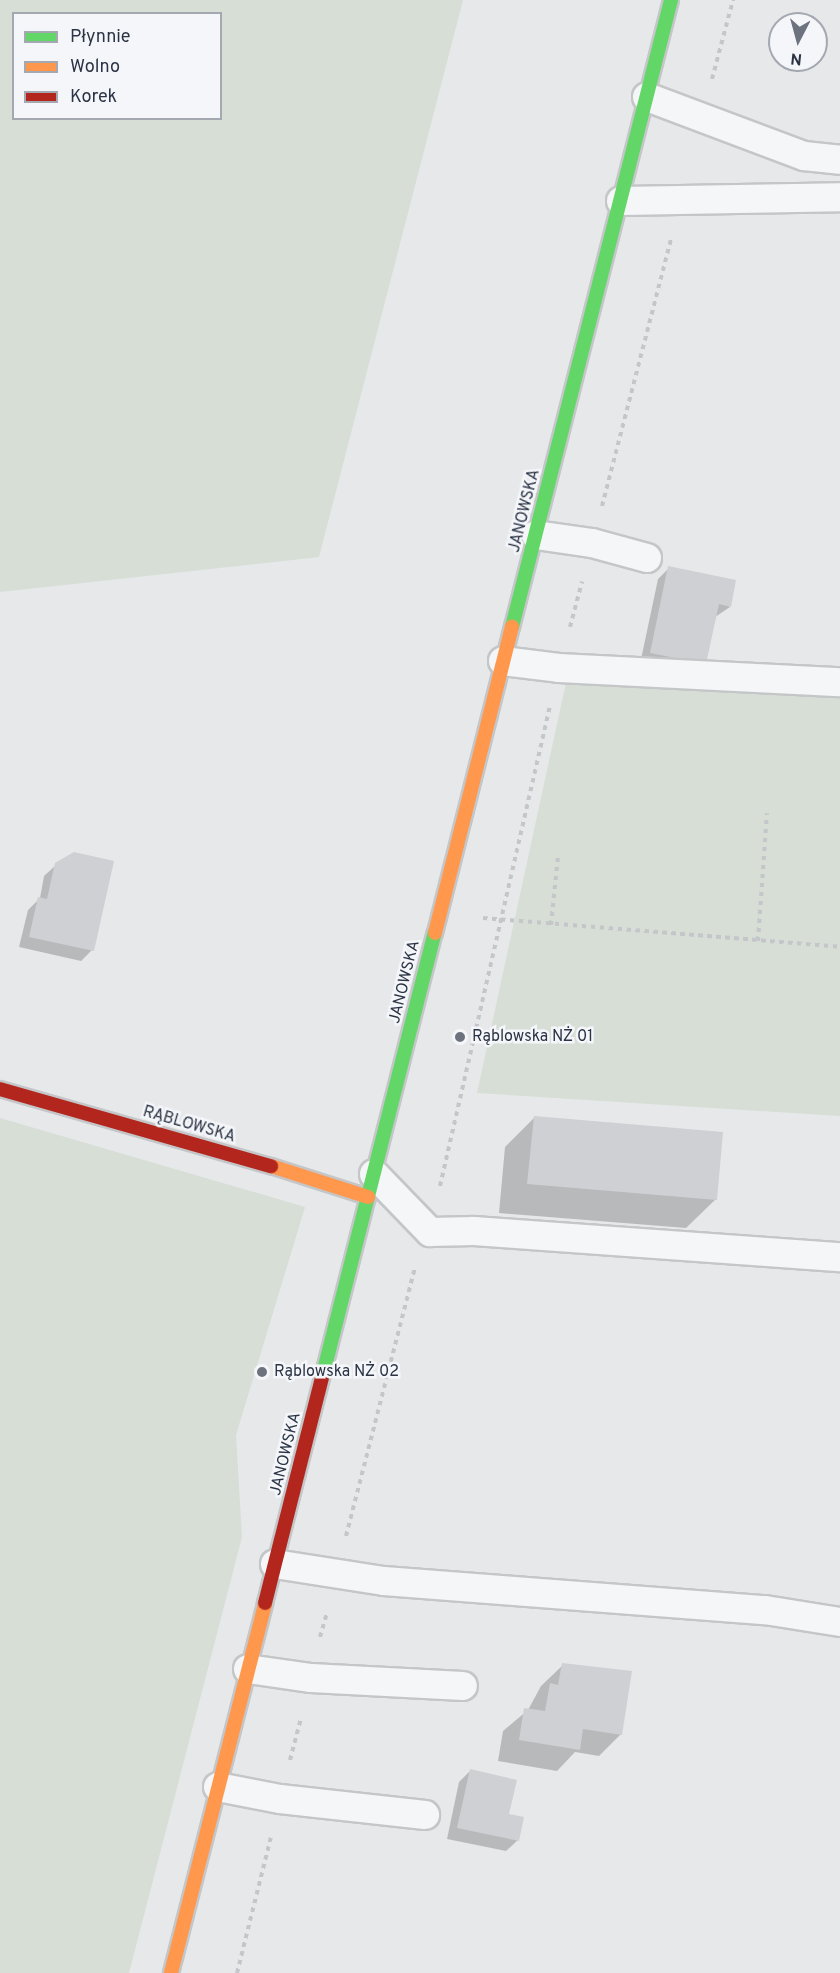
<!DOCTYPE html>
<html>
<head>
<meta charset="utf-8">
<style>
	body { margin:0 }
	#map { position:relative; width:840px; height:1973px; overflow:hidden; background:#e6e8ea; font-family:Overpass,sans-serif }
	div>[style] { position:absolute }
	.green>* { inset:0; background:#d6ded6 }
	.shadow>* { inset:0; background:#0003 }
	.building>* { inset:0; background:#ced0d3 }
	.path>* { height:4px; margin-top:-2px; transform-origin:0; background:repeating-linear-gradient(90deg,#c5c6ca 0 4.5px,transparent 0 9px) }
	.roads { filter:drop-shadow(2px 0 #c4c6c8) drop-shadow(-2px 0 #c4c6c8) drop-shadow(0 2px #c4c6c8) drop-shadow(0 -2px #c4c6c8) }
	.lane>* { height:28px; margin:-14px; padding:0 14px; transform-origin:14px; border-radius:14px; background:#f5f6f7 }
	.fast>* { height:14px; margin:-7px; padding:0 7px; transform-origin:7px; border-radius:7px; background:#63d668 }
	.slow>* { height:14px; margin:-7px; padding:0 7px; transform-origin:7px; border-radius:7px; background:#ff974d }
	.jam>* { height:14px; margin:-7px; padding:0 7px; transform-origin:7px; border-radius:7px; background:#b3261e }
	.dots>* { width:16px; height:16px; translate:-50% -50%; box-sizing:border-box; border:3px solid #f4f6f9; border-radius:50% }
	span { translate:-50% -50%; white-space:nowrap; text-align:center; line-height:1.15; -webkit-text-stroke:5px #f4f6f9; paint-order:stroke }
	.street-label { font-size:16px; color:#2b3445 }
	.poi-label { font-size:16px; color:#2b3445 }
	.left { translate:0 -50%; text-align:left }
	.legend { position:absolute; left:12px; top:12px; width:210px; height:108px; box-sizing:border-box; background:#f4f6f9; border:2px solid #a4a8b1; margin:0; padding:8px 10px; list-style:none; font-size:18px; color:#2b3445 }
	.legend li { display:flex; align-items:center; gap:12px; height:30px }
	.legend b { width:30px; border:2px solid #a4a8b1 }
	.north { position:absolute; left:768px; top:12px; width:60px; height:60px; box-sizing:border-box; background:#f4f6f9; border:2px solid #a4a8b1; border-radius:50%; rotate:186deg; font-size:16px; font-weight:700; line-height:24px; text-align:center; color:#2b3445 }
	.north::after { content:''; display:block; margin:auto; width:21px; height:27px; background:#6c737f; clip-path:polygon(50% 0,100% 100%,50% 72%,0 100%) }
</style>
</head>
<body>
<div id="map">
	<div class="green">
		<div style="clip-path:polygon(evenodd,0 0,463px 0,319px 557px,0 592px,0 0,14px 14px,220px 14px,220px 118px,14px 118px,14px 14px)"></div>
		<div style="clip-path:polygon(567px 678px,840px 697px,840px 1116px,477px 1093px)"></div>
		<div style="clip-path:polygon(0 1118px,305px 1207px,236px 1435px,242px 1537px,129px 1973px,0 1973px)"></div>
	</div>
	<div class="shadow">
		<div style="clip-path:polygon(669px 568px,730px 607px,715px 617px,694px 675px,640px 664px,658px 579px)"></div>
		<div style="clip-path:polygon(56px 865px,92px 950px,81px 961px,19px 947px,28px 910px,40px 898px,44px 876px)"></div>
		<div style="clip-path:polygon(534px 1118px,716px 1199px,686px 1228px,499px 1213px,505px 1147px)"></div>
		<div style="clip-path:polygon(563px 1665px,621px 1734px,599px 1756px,575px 1752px,557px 1771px,498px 1761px,503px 1731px,528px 1710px,541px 1686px)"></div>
		<div style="clip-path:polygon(470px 1771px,508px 1815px,518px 1840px,506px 1851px,447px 1839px,459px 1782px)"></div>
	</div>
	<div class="building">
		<div style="clip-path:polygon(668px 566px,736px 580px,731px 607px,719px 604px,706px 664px,650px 653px)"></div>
		<div style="clip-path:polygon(74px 852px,114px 861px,94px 951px,29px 937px,38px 897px,47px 899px,55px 863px)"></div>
		<div style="clip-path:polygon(534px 1116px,723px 1132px,717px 1200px,527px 1184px)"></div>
		<div style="clip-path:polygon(562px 1663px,632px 1671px,622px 1735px,583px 1729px,580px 1750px,519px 1740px,524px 1708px,545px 1711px,550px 1683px,558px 1685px)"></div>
		<div style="clip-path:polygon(470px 1769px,517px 1780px,509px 1814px,524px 1817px,519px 1841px,457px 1828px)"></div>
	</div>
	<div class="path">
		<div style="left:712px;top:79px;width:82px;rotate:-75.1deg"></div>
		<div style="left:602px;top:506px;width:275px;rotate:-75.5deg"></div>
		<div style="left:570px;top:627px;width:47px;rotate:-75.1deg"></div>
		<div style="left:483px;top:918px;width:358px;rotate:4.6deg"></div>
		<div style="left:551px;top:925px;width:69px;rotate:-84.2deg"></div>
		<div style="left:758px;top:941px;width:128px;rotate:-86deg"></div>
		<div style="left:440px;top:1186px;width:491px;rotate:-77.1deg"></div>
		<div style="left:346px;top:1536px;width:278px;rotate:-75.6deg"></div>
		<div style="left:320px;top:1637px;width:25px;rotate:-74deg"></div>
		<div style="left:290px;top:1760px;width:43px;rotate:-75.3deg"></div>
		<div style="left:237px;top:1973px;width:140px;rotate:-76deg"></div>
	</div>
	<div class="roads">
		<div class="lane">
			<div style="left:647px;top:97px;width:168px;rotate:20.6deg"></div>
			<div style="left:804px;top:156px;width:36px;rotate:6deg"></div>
			<div style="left:621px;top:201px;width:219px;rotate:-1deg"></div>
			<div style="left:536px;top:535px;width:57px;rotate:8.1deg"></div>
			<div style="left:592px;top:543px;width:57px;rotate:15.3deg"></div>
			<div style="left:503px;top:661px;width:56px;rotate:7.1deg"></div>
			<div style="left:559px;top:668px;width:281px;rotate:2.9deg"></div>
			<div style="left:374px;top:1174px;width:81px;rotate:46deg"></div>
			<div style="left:430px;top:1232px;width:44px;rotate:-1.3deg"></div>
			<div style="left:474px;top:1231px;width:367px;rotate:4.1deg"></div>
			<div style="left:275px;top:1564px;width:110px;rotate:8.9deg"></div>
			<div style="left:384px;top:1581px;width:382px;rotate:4.4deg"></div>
			<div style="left:765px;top:1610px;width:76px;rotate:9.1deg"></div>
			<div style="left:248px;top:1669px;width:64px;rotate:8.1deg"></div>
			<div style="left:311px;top:1678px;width:152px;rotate:3deg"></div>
			<div style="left:218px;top:1787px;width:63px;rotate:11deg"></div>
			<div style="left:280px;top:1799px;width:146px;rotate:6.3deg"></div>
		</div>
		<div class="fast">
			<div style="left:512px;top:627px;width:647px;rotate:-75.77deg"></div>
			<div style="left:322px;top:1378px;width:459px;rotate:-75.8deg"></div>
		</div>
		<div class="slow">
			<div style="left:435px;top:933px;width:316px;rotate:-75.9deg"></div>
			<div style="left:271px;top:1166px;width:102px;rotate:17.7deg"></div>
			<div style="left:171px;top:1973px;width:382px;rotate:-75.7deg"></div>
		</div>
		<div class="jam">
			<div style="left:0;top:1089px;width:282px;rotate:15.9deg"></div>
			<div style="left:265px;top:1603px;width:232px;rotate:-75.8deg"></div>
		</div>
	</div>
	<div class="dots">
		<div style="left:460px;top:1037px;background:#6c737f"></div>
		<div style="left:262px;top:1372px;background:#6c737f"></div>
	</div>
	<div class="street-label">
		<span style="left:525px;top:511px;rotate:-76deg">JANOWSKA</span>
		<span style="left:405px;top:982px;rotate:-76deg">JANOWSKA</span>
		<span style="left:189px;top:1125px;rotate:16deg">RĄBLOWSKA</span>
		<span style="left:286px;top:1454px;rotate:-76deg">JANOWSKA</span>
	</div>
	<div class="poi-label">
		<span class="left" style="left:472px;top:1037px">Rąblowska NŻ 01</span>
		<span class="left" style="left:274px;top:1372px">Rąblowska NŻ 02</span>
	</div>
	<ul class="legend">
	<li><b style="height:8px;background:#63d668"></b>Płynnie</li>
	<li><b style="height:8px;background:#ff974d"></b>Wolno</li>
	<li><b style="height:8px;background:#b3261e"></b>Korek</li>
	</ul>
	<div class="north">N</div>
</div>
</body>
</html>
